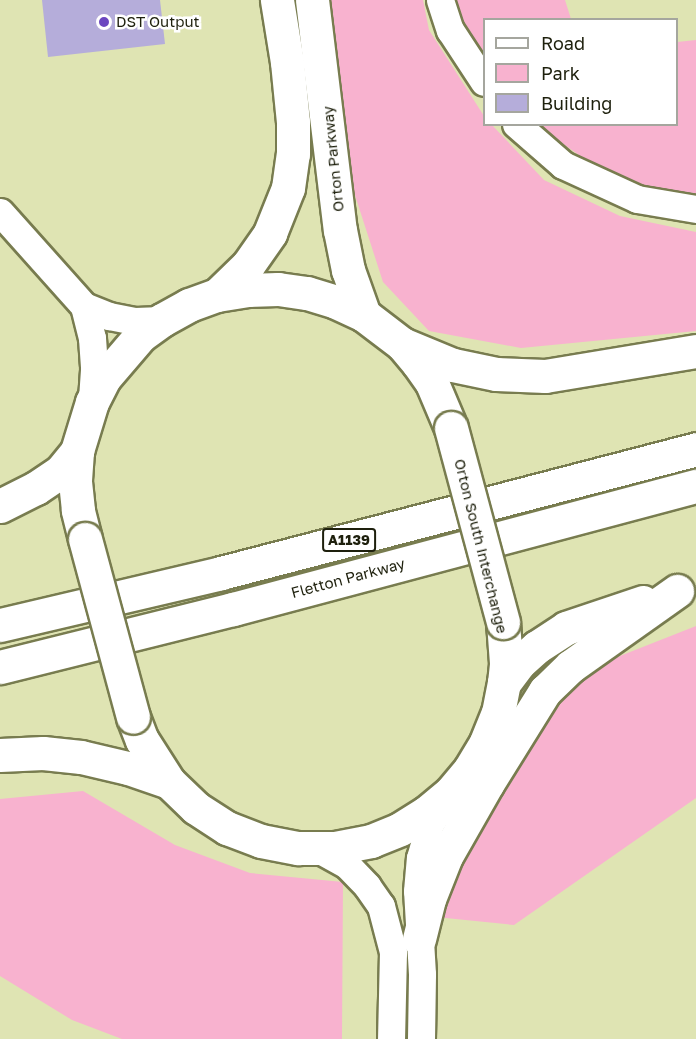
<!DOCTYPE html>
<html>
<head>
<meta charset="utf-8">
<style>
	body { margin:0 }
	#map { position:relative; width:696px; height:1039px; overflow:hidden; background:#dfe4b3; font-family:"Golos Text",sans-serif }
	div>[style] { position:absolute }
	.green>* { inset:0; background:#f8b2cf }
	.building>* { inset:0; background:#b5adda }
	.roads { filter:drop-shadow(2px 0 #787c4f) drop-shadow(-2px 0 #787c4f) drop-shadow(0 2px #787c4f) drop-shadow(0 -2px #787c4f) }
	.minor>* { height:27px; margin:-13.5px; padding:0 13.5px; transform-origin:13.5px; border-radius:13.5px; background:#fff }
	.major>* { height:33px; margin:-16.5px; padding:0 16.5px; transform-origin:16.5px; border-radius:16.5px; background:#fff }
	.highway>* { height:33px; margin:-16.5px; padding:0 16.5px; transform-origin:16.5px; border-radius:16.5px; background:#fff }
	.bridges { filter:drop-shadow(2px 0 #787c4f) drop-shadow(-2px 0 #787c4f) drop-shadow(0 2px #787c4f) drop-shadow(0 -2px #787c4f) }
	.major-bridge>* { height:33px; margin:-16.5px; padding:0 16.5px; transform-origin:16.5px; border-radius:16.5px; background:#fff }
	.dots>* { width:16px; height:16px; translate:-50% -50%; box-sizing:border-box; border:3px solid #fff; border-radius:50% }
	span { translate:-50% -50%; white-space:nowrap; text-align:center; line-height:1.15; -webkit-text-stroke:5px #fff; paint-order:stroke }
	.shield-label span { padding:2px 4px; background:#fff; border:2px solid; border-radius:4px; -webkit-text-stroke-width:0 }
	.shield-label { font-size:14px; color:#1e200d; font-weight:700 }
	.poi-label { font-size:15px; color:#1e200d }
	.left { translate:0 -50%; text-align:left }
	.street-label { font-size:15px; color:#1e200d }
	.legend { position:absolute; left:483px; top:18px; width:195px; height:108px; box-sizing:border-box; background:#fff; border:2px solid #a5a69e; margin:0; padding:8px 10px; list-style:none; font-size:18px; color:#1e200d }
	.legend li { display:flex; align-items:center; gap:12px; height:30px }
	.legend b { width:30px; border:2px solid #a5a69e }
</style>
</head>
<body>
<div id="map">
	<div class="green">
		<div style="clip-path:polygon(327px 0,423px 0,429px 30px,484px 116px,484px 124px,492px 125px,544px 180px,620px 216px,696px 232px,696px 331px,521px 348px,429px 331px,383px 282px,352px 186px)"></div>
		<div style="clip-path:polygon(455px 0,565px 0,571px 19px,484px 20px,484px 61px,473px 45px)"></div>
		<div style="clip-path:polygon(696px 40px,696px 199px,636px 184px,599px 169px,536px 125px,676px 124px,677px 42px)"></div>
		<div style="clip-path:polygon(696px 626px,696px 798px,514px 925px,416px 915px,407px 857px,507px 787px,554px 682px)"></div>
		<div style="clip-path:polygon(83px 791px,175px 845px,250px 873px,343px 882px,342px 1039px,122px 1039px,72px 1020px,0 976px,0 799px)"></div>
	</div>
	<div class="building">
		<div style="clip-path:polygon(42px 0,160px 0,165px 44px,48px 57px)"></div>
	</div>
	<div class="roads">
		<div class="minor">
			<div style="left:440px;top:0;width:32px;rotate:72deg"></div>
			<div style="left:450px;top:30px;width:62px;rotate:56.8deg"></div>
			<div style="left:516px;top:124px;width:62px;rotate:41.1deg"></div>
			<div style="left:563px;top:165px;width:81px;rotate:24.7deg"></div>
			<div style="left:637px;top:199px;width:60px;rotate:9.6deg"></div>
			<div style="left:0;top:212px;width:126px;rotate:48.2deg"></div>
			<div style="left:84px;top:306px;width:27px;rotate:22deg"></div>
			<div style="left:109px;top:316px;width:26px;rotate:11deg"></div>
			<div style="left:135px;top:321px;width:27px;rotate:-2deg"></div>
			<div style="left:84px;top:306px;width:33px;rotate:76deg"></div>
			<div style="left:92px;top:338px;width:32px;rotate:86deg"></div>
			<div style="left:94px;top:370px;width:30px;rotate:94deg"></div>
			<div style="left:318px;top:849px;width:33px;rotate:29deg"></div>
			<div style="left:347px;top:865px;width:29px;rotate:46deg"></div>
			<div style="left:367px;top:886px;width:24px;rotate:55deg"></div>
			<div style="left:381px;top:906px;width:48px;rotate:75.4deg"></div>
			<div style="left:393px;top:952px;width:87px;rotate:91.3deg"></div>
			<div style="left:421px;top:1039px;width:65px;rotate:-89.1deg"></div>
			<div style="left:422px;top:974px;width:83px;rotate:-93.4deg"></div>
			<div style="left:417px;top:891px;width:33px;rotate:-85deg"></div>
			<div style="left:420px;top:858px;width:35px;rotate:-74deg"></div>
			<div style="left:430px;top:824px;width:30px;rotate:-57deg"></div>
		</div>
		<div class="major">
			<div style="left:312px;top:0;width:232px;rotate:83.1deg"></div>
			<div style="left:340px;top:230px;width:41px;rotate:78.7deg"></div>
			<div style="left:348px;top:270px;width:48px;rotate:70.4deg"></div>
			<div style="left:217px;top:295px;width:43px;rotate:-44.1deg"></div>
			<div style="left:248px;top:265px;width:39px;rotate:-55deg"></div>
			<div style="left:270px;top:233px;width:48px;rotate:-68.2deg"></div>
			<div style="left:288px;top:188px;width:34px;rotate:-82deg"></div>
			<div style="left:293px;top:154px;width:32px;rotate:-90deg"></div>
			<div style="left:293px;top:122px;width:60px;rotate:-95.7deg"></div>
			<div style="left:287px;top:62px;width:63px;rotate:-99.2deg"></div>
			<div style="left:85px;top:539px;width:30px;rotate:-104deg"></div>
			<div style="left:78px;top:510px;width:30px;rotate:-96deg"></div>
			<div style="left:75px;top:480px;width:29px;rotate:-86deg"></div>
			<div style="left:77px;top:451px;width:51px;rotate:-73deg"></div>
			<div style="left:92px;top:402px;width:28px;rotate:-63deg"></div>
			<div style="left:105px;top:377px;width:54px;rotate:-49.5deg"></div>
			<div style="left:140px;top:336px;width:27px;rotate:-36deg"></div>
			<div style="left:162px;top:320px;width:31px;rotate:-29deg"></div>
			<div style="left:189px;top:305px;width:30px;rotate:-20deg"></div>
			<div style="left:217px;top:295px;width:30px;rotate:-9deg"></div>
			<div style="left:247px;top:290px;width:31px;rotate:-2deg"></div>
			<div style="left:278px;top:289px;width:29px;rotate:8deg"></div>
			<div style="left:307px;top:293px;width:30px;rotate:17deg"></div>
			<div style="left:336px;top:302px;width:31px;rotate:25deg"></div>
			<div style="left:364px;top:315px;width:48px;rotate:37.3deg"></div>
			<div style="left:402px;top:344px;width:25px;rotate:50deg"></div>
			<div style="left:418px;top:363px;width:24px;rotate:55deg"></div>
			<div style="left:432px;top:383px;width:49px;rotate:67.1deg"></div>
			<div style="left:133px;top:717px;width:25px;rotate:69deg"></div>
			<div style="left:142px;top:740px;width:50px;rotate:57.3deg"></div>
			<div style="left:169px;top:782px;width:37px;rotate:44deg"></div>
			<div style="left:196px;top:808px;width:37px;rotate:33deg"></div>
			<div style="left:227px;top:828px;width:36px;rotate:21deg"></div>
			<div style="left:261px;top:841px;width:38px;rotate:11deg"></div>
			<div style="left:298px;top:848px;width:37px"></div>
			<div style="left:335px;top:848px;width:37px;rotate:-11deg"></div>
			<div style="left:371px;top:841px;width:31px;rotate:-22deg"></div>
			<div style="left:400px;top:829px;width:31px;rotate:-32deg"></div>
			<div style="left:426px;top:813px;width:31px;rotate:-40deg"></div>
			<div style="left:450px;top:793px;width:31px;rotate:-50deg"></div>
			<div style="left:470px;top:769px;width:31px;rotate:-59deg"></div>
			<div style="left:486px;top:742px;width:31px;rotate:-68deg"></div>
			<div style="left:498px;top:713px;width:31px;rotate:-79deg"></div>
			<div style="left:504px;top:683px;width:20px;rotate:-84deg"></div>
			<div style="left:506px;top:663px;width:41px;rotate:-94.2deg"></div>
		</div>
		<div class="highway">
			<div style="left:402px;top:344px;width:55px;rotate:22.4deg"></div>
			<div style="left:453px;top:365px;width:44px;rotate:11.8deg"></div>
			<div style="left:496px;top:374px;width:49px;rotate:2.3deg"></div>
			<div style="left:545px;top:376px;width:153px;rotate:-9.4deg"></div>
			<div style="left:0;top:506px;width:40px;rotate:-26.6deg"></div>
			<div style="left:36px;top:488px;width:30px;rotate:-34deg"></div>
			<div style="left:61px;top:471px;width:26px;rotate:-51deg"></div>
			<div style="left:0;top:625px;width:227px;rotate:-13.2deg"></div>
			<div style="left:221px;top:573px;width:491px;rotate:-14.6deg"></div>
			<div style="left:0;top:667px;width:240px;rotate:-14deg"></div>
			<div style="left:233px;top:609px;width:479px;rotate:-14.9deg"></div>
			<div style="left:504px;top:683px;width:25px;rotate:-53deg"></div>
			<div style="left:519px;top:663px;width:24px;rotate:-42deg"></div>
			<div style="left:537px;top:647px;width:35px;rotate:-33deg"></div>
			<div style="left:566px;top:628px;width:81px;rotate:-18.7deg"></div>
			<div style="left:0;top:755px;width:43px;rotate:-2.7deg"></div>
			<div style="left:43px;top:753px;width:38px;rotate:6deg"></div>
			<div style="left:81px;top:757px;width:48px;rotate:13.2deg"></div>
			<div style="left:128px;top:768px;width:43px;rotate:18.9deg"></div>
			<div style="left:419px;top:939px;width:41px;rotate:-76deg"></div>
			<div style="left:429px;top:899px;width:46px;rotate:-68.4deg"></div>
			<div style="left:446px;top:856px;width:83px;rotate:-60.3deg"></div>
			<div style="left:487px;top:784px;width:110px;rotate:-58.1deg"></div>
			<div style="left:545px;top:691px;width:36px;rotate:-44deg"></div>
			<div style="left:571px;top:666px;width:130px;rotate:-35.3deg"></div>
		</div>
	</div>
	<div class="bridges">
		<div class="major-bridge">
			<div style="left:451px;top:428px;width:201px;rotate:75deg"></div>
			<div style="left:85px;top:539px;width:184px;rotate:74.9deg"></div>
		</div>
	</div>
	<div class="dots">
		<div style="left:104px;top:22px;background:#6b46bf"></div>
	</div>
	<div class="shield-label">
		<span style="left:349px;top:540px">A1139</span>
	</div>
	<div class="poi-label">
		<span class="left" style="left:116px;top:22px">DST Output</span>
	</div>
	<div class="street-label">
		<span style="left:333px;top:159px;rotate:-96deg">Orton Parkway</span>
		<span style="left:481px;top:546px;rotate:76deg">Orton South Interchange</span>
		<span style="left:348px;top:578px;rotate:-15deg">Fletton Parkway</span>
	</div>
	<ul class="legend">
	<li><b style="height:8px;background:#fff"></b>Road</li>
	<li><b style="height:16px;background:#f8b2cf"></b>Park</li>
	<li><b style="height:16px;background:#b5adda"></b>Building</li>
	</ul>
</div>
</body>
</html>
